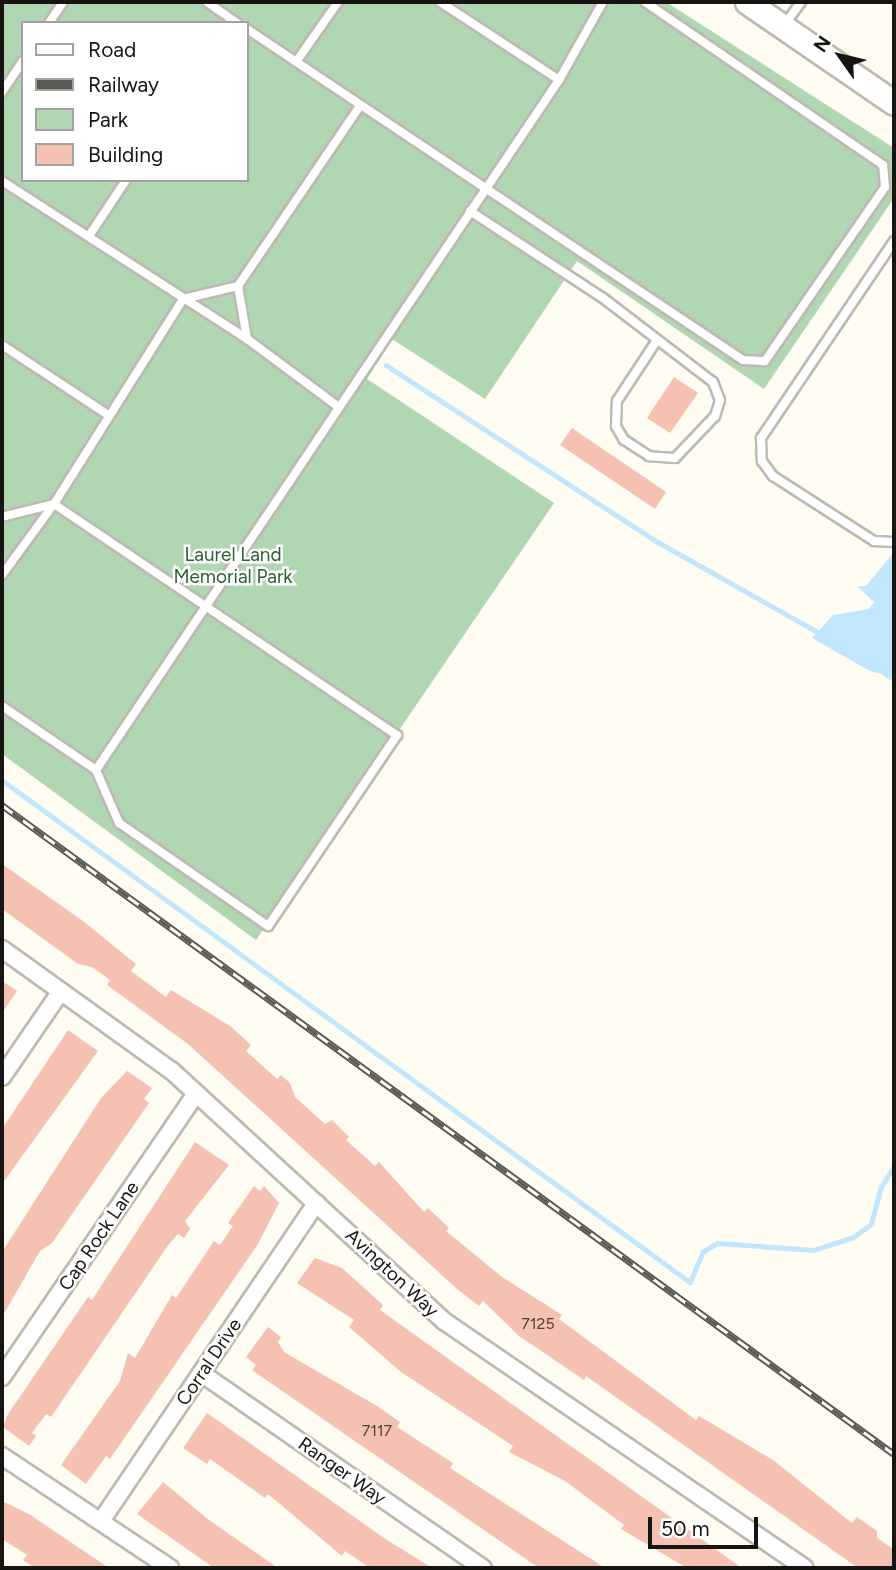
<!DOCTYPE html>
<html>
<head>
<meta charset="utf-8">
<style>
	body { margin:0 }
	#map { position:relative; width:896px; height:1570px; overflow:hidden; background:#fffcf1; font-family:Figtree,sans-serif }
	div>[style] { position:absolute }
	.green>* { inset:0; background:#b1d6b3 }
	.water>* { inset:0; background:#c1e7fe }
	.stream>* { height:4.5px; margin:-2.25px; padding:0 2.25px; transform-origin:2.25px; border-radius:2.25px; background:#c1e7fe }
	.building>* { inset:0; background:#f4c1b2 }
	.roads { filter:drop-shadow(2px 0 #bdbaaf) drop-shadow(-2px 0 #bdbaaf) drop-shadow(0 2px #bdbaaf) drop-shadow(0 -2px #bdbaaf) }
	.lane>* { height:8px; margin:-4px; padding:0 4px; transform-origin:4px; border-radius:4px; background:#fff }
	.street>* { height:16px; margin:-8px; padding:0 8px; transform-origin:8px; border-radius:8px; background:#fff }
	.secondary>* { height:23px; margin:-11.5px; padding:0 11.5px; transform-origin:11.5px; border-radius:11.5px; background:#fff }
	.rail>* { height:7px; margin-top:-3.5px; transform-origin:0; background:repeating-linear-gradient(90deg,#fff 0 13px,#5b5954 0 26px); box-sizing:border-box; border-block:2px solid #5b5954 }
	span { translate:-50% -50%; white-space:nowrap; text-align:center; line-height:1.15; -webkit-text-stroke:5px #fff; paint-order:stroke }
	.number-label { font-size:16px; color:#4e403a }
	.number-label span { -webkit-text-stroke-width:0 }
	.park-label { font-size:19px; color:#2b6032 }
	.street-label { font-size:19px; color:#161512 }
	.frame { position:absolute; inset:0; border:4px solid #161512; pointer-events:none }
	.legend { position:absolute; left:21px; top:21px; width:228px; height:161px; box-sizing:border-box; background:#fff; border:2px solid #a2a1a0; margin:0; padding:9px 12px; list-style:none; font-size:21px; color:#161512 }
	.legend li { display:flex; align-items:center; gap:14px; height:35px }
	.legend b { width:35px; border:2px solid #a2a1a0 }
	.north { position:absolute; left:805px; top:21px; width:70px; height:70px; -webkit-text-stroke:5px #fff; paint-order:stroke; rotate:304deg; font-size:19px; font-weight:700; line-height:28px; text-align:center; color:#161512 }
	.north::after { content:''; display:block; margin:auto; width:24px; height:32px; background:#161512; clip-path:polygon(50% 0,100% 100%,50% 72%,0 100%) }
	.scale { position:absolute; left:648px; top:1517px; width:110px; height:32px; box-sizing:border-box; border:4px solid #161512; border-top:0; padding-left:9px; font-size:21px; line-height:24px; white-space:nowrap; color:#161512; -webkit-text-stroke:5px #fff; paint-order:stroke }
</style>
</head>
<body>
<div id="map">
	<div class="green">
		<div style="clip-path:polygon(evenodd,2px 2px,666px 2px,894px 148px,894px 198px,764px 389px,577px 261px,485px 399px,392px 339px,367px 379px,554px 503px,256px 940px,2px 754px,2px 2px,23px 23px,247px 23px,247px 180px,23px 180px,23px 23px)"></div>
	</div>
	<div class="water">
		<div style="clip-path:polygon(894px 552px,894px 677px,870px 671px,812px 638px,833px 615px,869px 609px,874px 602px,857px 586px,866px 586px)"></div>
	</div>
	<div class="stream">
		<div style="left:386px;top:365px;width:325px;rotate:33.1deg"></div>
		<div style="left:658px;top:542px;width:189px;rotate:29.4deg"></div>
		<div style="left:884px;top:673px;width:12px;rotate:31deg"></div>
		<div style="left:2px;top:780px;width:852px;rotate:36.12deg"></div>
		<div style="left:690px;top:1282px;width:33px;rotate:-67deg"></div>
		<div style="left:703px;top:1252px;width:17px;rotate:-33deg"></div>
		<div style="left:717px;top:1243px;width:97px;rotate:4.1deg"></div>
		<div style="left:814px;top:1250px;width:40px;rotate:-18deg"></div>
		<div style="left:852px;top:1238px;width:24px;rotate:-36deg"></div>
		<div style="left:871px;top:1224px;width:38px;rotate:-75deg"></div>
		<div style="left:881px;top:1187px;width:25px;rotate:-58deg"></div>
	</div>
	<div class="building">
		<div style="clip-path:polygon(674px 377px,698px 393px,670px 433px,647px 418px)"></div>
		<div style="clip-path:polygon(572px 428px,666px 492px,655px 509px,560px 445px)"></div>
		<div style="clip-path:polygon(2px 864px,83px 921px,136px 964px,131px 971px,166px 997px,171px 990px,230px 1026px,251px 1045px,246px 1051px,277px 1079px,281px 1075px,290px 1083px,295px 1097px,325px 1124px,332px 1120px,349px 1137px,346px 1140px,375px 1166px,379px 1162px,424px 1212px,428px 1208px,449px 1228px,446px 1231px,502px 1277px,562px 1315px,559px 1319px,696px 1420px,699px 1416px,773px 1460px,852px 1523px,857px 1517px,877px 1531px,877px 1538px,892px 1548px,894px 1568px,858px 1568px,586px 1376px,584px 1380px,519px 1336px,483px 1301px,479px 1306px,457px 1289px,188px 1044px,107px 985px,110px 980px,92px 967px,78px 964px,2px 909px)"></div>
		<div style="clip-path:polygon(2px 981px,17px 991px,2px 1013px)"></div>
		<div style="clip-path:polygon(68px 1030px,98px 1051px,2px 1184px,2px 1129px)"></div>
		<div style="clip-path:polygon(127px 1071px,152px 1088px,144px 1099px,149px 1103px,52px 1243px,40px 1251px,2px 1317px,2px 1252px,101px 1098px)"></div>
		<div style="clip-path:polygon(195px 1142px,229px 1165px,185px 1221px,190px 1229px,184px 1238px,178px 1234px,169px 1244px,51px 1417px,46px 1414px,32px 1433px,36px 1436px,29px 1446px,3px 1427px,8px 1414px,88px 1297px,92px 1300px)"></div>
		<div style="clip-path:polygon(254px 1186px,260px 1191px,264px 1186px,279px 1203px,258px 1244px,110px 1459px,106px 1456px,86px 1484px,61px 1465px,120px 1381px,128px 1353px,135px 1358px,172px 1295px,176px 1298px,214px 1241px,220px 1245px,233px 1226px,228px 1223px)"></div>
		<div style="clip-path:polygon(315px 1258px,342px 1268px,383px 1305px,380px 1310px,742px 1568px,687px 1568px,621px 1529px,624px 1525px,565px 1481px,509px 1452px,513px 1446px,401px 1372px,349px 1327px,354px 1320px,297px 1283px)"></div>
		<div style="clip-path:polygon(268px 1327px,281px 1337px,278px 1342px,284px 1352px,377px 1406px,400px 1422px,397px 1427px,453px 1463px,450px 1468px,605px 1568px,539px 1568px,252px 1370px,256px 1365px,246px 1357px)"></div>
		<div style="clip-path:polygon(207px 1413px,384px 1538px,432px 1568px,370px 1568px,345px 1551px,342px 1556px,268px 1494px,265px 1498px,210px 1459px,207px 1464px,183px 1448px)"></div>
		<div style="clip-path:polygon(163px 1482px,209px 1520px,278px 1568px,214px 1568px,137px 1514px)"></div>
		<div style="clip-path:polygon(2px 1501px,29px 1514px,109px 1568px,35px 1568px,23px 1560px,27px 1555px,2px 1539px)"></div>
	</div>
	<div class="roads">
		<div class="lane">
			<div style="left:207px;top:2px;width:37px;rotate:35deg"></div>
			<div style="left:440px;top:2px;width:142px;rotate:33.2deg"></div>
			<div style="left:49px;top:23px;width:25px;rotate:-56deg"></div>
			<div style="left:785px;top:24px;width:27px;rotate:-54deg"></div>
			<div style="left:247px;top:29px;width:596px;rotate:33.72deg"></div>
			<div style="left:743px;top:360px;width:22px;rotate:3deg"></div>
			<div style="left:765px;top:361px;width:211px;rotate:-55.4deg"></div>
			<div style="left:885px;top:187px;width:22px;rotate:-95deg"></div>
			<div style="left:883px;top:165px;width:288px;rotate:-145.6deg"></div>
			<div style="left:296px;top:62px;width:73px;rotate:-55deg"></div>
			<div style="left:2px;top:92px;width:37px;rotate:-56deg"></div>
			<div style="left:2px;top:181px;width:292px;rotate:32.8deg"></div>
			<div style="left:470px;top:211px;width:159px;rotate:33.2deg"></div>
			<div style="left:603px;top:298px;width:138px;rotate:37.4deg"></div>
			<div style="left:713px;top:382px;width:19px;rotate:69deg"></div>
			<div style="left:720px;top:400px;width:17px;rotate:107deg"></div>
			<div style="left:715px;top:416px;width:58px;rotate:133.6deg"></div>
			<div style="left:675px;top:458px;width:26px;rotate:-176deg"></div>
			<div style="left:649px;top:456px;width:30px;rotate:-147deg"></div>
			<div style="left:624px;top:440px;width:16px;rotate:-120deg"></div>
			<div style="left:616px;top:426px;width:25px;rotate:-88deg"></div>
			<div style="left:617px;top:401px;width:73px;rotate:-56.7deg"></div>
			<div style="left:89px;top:236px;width:67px;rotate:-56.5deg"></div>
			<div style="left:894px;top:241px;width:238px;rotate:124deg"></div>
			<div style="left:761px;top:438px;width:23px;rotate:88deg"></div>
			<div style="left:762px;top:461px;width:19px;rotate:54deg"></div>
			<div style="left:773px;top:476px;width:120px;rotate:32.8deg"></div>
			<div style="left:874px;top:541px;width:20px;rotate:3deg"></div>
			<div style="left:2px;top:345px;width:127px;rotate:33.4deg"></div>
			<div style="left:336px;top:405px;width:111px;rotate:-143.4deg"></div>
			<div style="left:247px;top:339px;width:54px;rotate:-99.6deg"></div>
			<div style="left:238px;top:286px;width:217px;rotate:-55.9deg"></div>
			<div style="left:2px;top:517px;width:54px;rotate:-14deg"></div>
			<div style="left:54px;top:504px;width:414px;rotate:34deg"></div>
			<div style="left:397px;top:735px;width:230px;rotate:124deg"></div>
			<div style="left:268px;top:926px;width:181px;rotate:-145.3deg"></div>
			<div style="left:119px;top:823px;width:58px;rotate:-113.5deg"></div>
			<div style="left:96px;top:770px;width:114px;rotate:-145.8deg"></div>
			<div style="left:2px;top:575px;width:88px;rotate:-53.8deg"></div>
			<div style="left:54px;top:504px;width:242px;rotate:-57.8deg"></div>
			<div style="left:183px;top:299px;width:57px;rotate:-13.3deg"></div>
			<div style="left:96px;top:770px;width:831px;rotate:-56.14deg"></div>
			<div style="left:559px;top:80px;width:90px;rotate:-60.6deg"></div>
		</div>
		<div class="street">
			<div style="left:2px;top:949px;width:209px;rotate:35.7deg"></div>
			<div style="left:172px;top:1071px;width:369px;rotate:42.6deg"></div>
			<div style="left:444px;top:1321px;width:437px;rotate:34.4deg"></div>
			<div style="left:2px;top:1077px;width:104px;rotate:-55.5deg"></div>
			<div style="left:201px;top:1373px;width:343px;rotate:34.7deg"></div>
			<div style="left:2px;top:1377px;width:343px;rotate:-55.6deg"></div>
			<div style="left:2px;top:1456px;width:202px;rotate:33.7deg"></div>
			<div style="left:101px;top:1521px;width:384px;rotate:-55.9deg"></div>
		</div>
		<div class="secondary">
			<div style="left:747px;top:2px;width:178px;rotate:34.5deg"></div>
		</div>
	</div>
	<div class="rail">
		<div style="left:2px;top:805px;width:1103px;rotate:36.04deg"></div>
	</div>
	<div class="number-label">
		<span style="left:538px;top:1324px">7125</span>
		<span style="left:377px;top:1431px">7117</span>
	</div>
	<div class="park-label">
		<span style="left:233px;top:566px">Laurel Land<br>Memorial Park</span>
	</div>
	<div class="street-label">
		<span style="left:99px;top:1236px;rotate:-56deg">Cap Rock Lane</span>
		<span style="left:392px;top:1273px;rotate:43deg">Avington Way</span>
		<span style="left:209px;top:1362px;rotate:-56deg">Corral Drive</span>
		<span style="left:342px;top:1471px;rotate:35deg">Ranger Way</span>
	</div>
	<div class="frame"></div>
	<ul class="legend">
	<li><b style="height:9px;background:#fff"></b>Road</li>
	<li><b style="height:9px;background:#5b5954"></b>Railway</li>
	<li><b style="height:19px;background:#b1d6b3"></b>Park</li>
	<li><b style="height:19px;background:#f4c1b2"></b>Building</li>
	</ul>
	<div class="north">N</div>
	<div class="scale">50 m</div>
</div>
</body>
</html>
